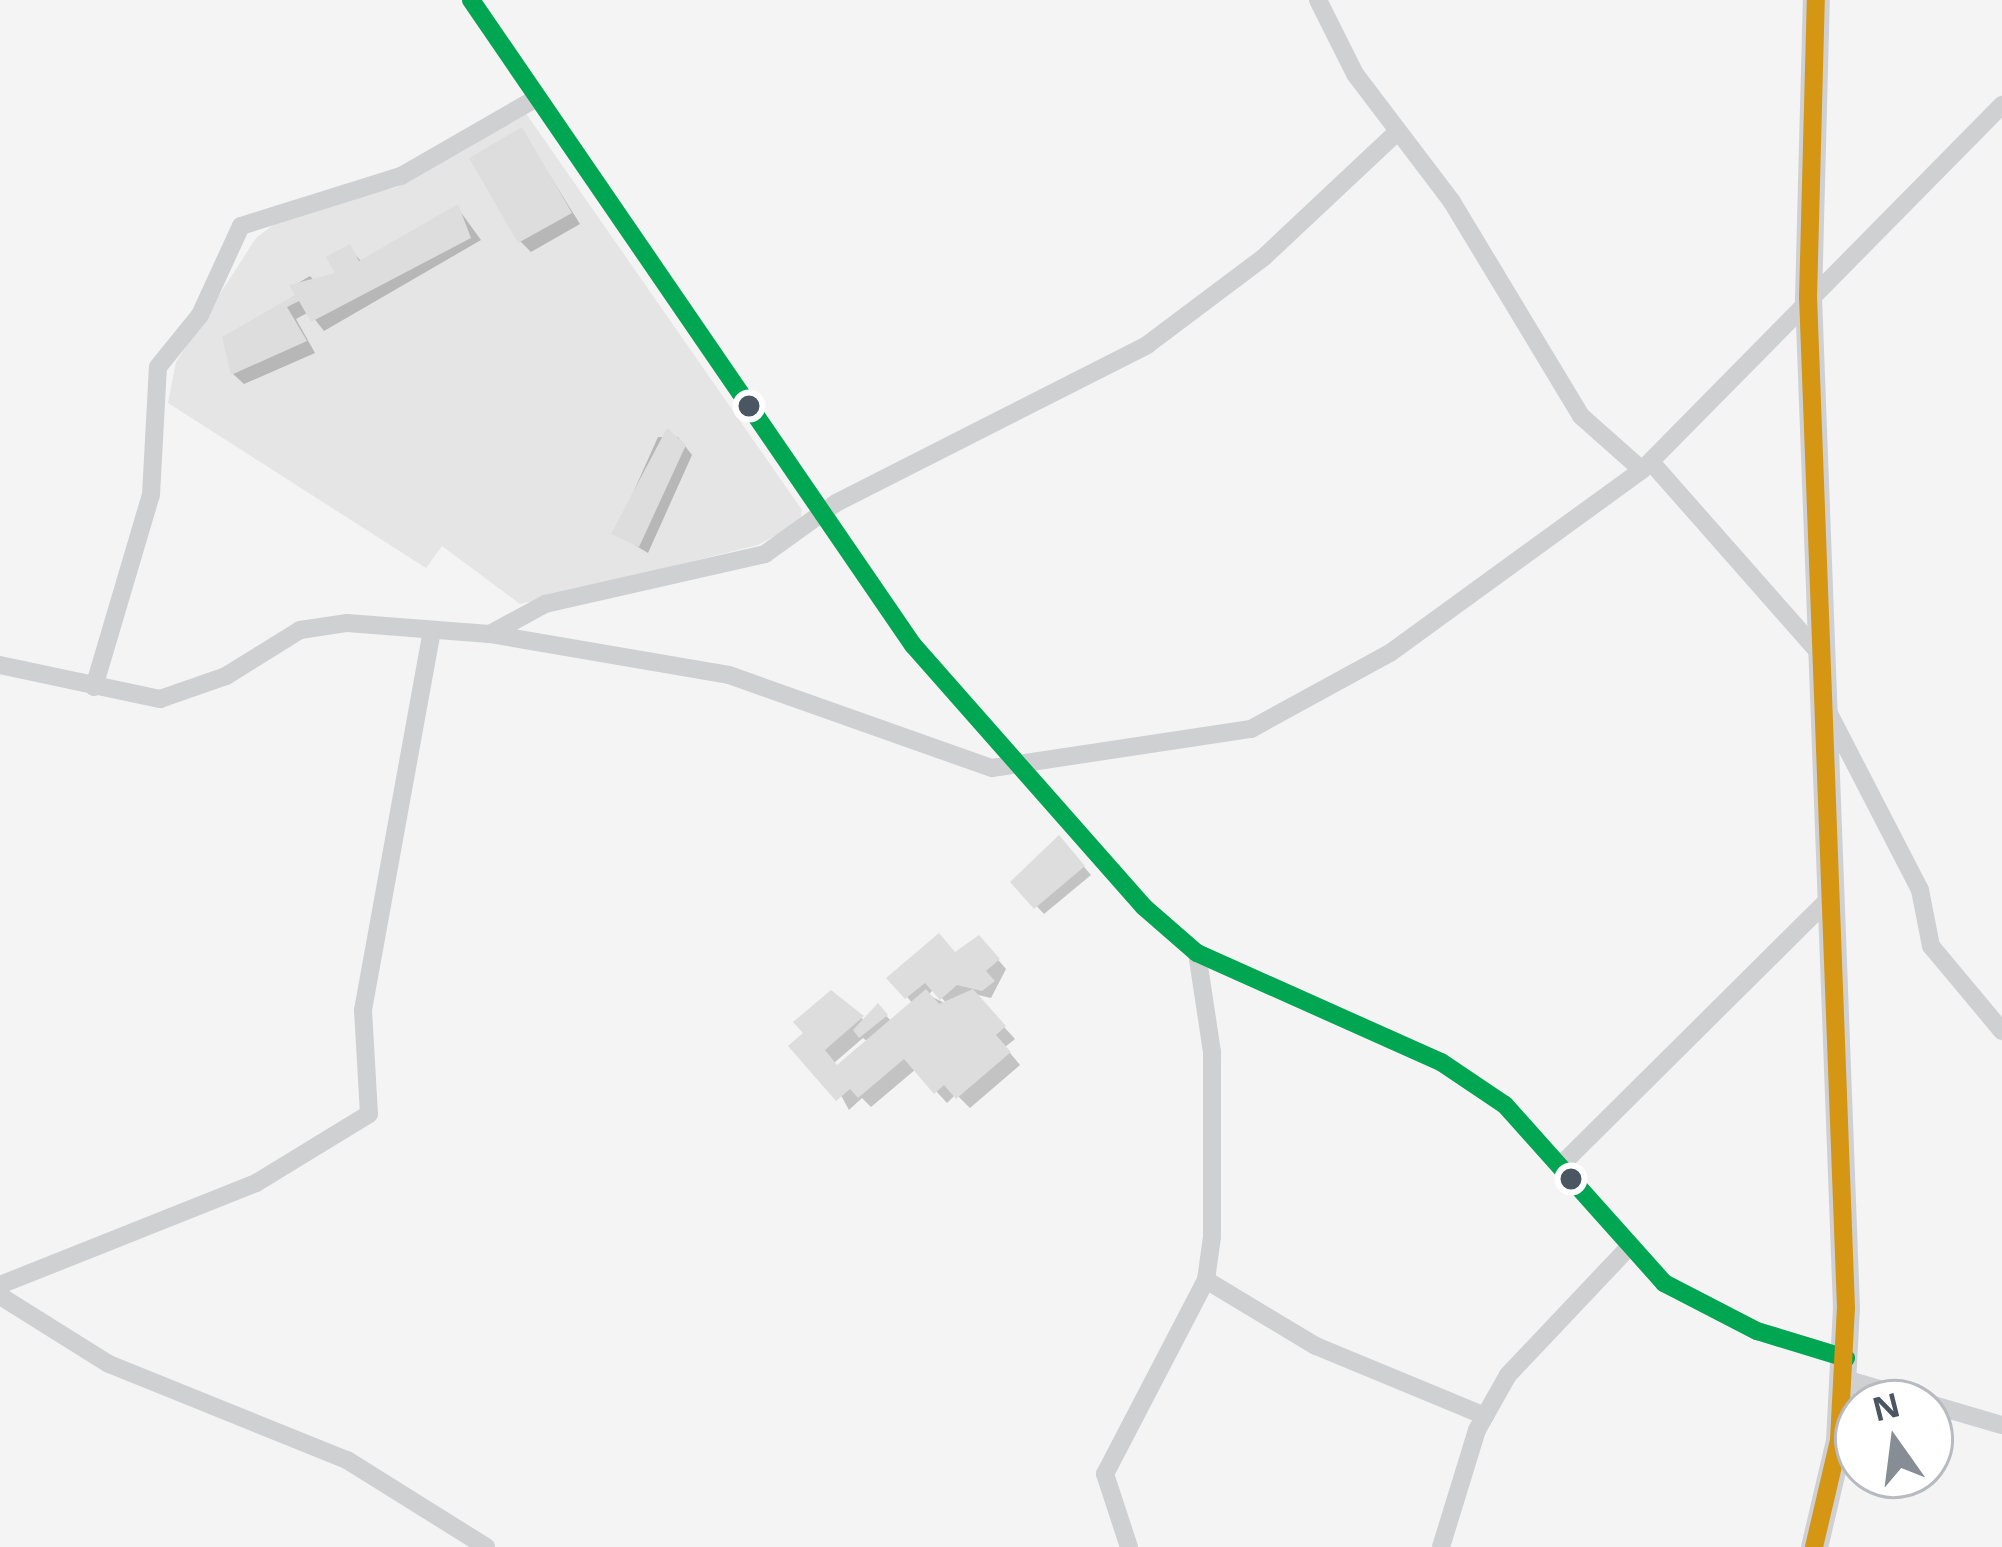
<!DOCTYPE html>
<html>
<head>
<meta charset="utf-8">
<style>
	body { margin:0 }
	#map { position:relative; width:2002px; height:1547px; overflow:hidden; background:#f4f4f4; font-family:"Open Sans",sans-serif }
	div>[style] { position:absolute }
	.education>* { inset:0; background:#e6e5e6 }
	.shadow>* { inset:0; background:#0003 }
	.building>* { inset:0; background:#ddddde }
	.street>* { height:18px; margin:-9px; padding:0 9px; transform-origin:9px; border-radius:9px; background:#ced0d2 }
	.secondary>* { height:27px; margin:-13.5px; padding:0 13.5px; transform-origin:13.5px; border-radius:13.5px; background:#ced0d4 }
	.bus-1>* { height:18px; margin:-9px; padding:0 9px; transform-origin:9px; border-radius:9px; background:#00a651 }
	.bus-2>* { height:18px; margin:-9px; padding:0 9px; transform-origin:9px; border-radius:9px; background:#d49613 }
	.dots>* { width:33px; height:33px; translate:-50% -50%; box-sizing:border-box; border:6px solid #fff; border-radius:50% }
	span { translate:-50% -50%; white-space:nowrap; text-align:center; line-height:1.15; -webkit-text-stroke:9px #fff; paint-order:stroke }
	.north { position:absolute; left:1834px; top:1379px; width:120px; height:120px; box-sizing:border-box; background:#fff; border:3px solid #b7bbc0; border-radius:50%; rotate:346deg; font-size:33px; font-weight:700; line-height:48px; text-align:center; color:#4a5661 }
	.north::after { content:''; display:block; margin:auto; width:42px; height:54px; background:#868d94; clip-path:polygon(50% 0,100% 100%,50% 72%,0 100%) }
</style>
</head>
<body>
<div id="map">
	<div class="education">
		<div style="clip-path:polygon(525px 112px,802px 510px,800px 522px,758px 545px,520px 604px,442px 546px,426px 568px,168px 403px,176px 362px,256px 238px,293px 210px,395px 188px)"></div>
	</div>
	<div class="shadow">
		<div style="clip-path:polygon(522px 131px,580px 224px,531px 252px,520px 241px)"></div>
		<div style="clip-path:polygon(457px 207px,481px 240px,324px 331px,309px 312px,296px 319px,315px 353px,244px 384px,233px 374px,226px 338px,299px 296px,293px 286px,310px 276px,319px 286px,339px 274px,349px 248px,362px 262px)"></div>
		<div style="clip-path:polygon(658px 437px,678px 437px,692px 455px,648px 553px,615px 533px)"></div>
		<div style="clip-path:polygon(1067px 847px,1091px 875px,1044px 914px,1014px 882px)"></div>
		<div style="clip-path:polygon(evenodd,987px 947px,1006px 969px,991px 998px,974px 994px,1015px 1039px,1005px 1047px,1020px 1065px,970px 1108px,956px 1094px,947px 1103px,916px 1069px,871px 1107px,862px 1098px,849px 1110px,807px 1033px,831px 994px,865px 1021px,878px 1007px,892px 1022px,913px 1004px,891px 978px,987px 947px,934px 989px,947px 1004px,928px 995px,934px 989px,987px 947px,863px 1038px,868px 1042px,838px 1068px,834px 1063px,863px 1038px)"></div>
	</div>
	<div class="building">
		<div style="clip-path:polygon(522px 127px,572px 213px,518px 243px,469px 158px)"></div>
		<div style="clip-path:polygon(458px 204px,471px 238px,311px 322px,299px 301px,287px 307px,307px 341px,231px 375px,222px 337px,295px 295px,289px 285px,335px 273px,326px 257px,350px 244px,359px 261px)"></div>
		<div style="clip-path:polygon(667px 428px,686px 445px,639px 547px,611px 534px)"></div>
		<div style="clip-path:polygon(1059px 835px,1085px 866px,1034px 909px,1010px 882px)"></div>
		<div style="clip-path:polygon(939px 933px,955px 952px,979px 935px,1000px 959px,986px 971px,995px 981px,982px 991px,957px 985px,940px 1000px,925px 983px,905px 999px,886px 978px)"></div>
		<div style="clip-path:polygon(926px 989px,939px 1004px,973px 989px,1006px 1026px,996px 1035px,1011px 1052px,956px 1099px,944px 1085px,934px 1094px,904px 1059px,858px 1098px,850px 1089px,836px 1101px,788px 1046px,803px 1033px,793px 1022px,831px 990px,864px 1016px,825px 1050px,837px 1065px)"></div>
		<div style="clip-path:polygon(878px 1003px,888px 1015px,859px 1038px,853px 1030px)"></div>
	</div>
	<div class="street">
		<div style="left:471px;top:0;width:782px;rotate:55.58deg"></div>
		<div style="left:913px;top:645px;width:349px;rotate:48.6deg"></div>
		<div style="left:1144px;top:907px;width:70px;rotate:41deg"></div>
		<div style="left:1197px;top:953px;width:267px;rotate:24.1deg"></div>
		<div style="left:1441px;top:1062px;width:77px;rotate:33.9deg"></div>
		<div style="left:1505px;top:1105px;width:239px;rotate:48.2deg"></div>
		<div style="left:1664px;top:1283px;width:105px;rotate:27.3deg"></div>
		<div style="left:1757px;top:1331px;width:93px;rotate:16.9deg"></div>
		<div style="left:1318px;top:0;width:83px;rotate:63.4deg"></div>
		<div style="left:1355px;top:74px;width:161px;rotate:52.8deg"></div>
		<div style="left:1452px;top:202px;width:250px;rotate:58.9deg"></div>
		<div style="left:1581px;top:416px;width:81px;rotate:41.5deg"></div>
		<div style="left:1651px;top:462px;width:260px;rotate:48.6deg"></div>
		<div style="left:490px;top:634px;width:63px;rotate:-28.6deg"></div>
		<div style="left:545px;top:604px;width:226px;rotate:-12.8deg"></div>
		<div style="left:765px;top:554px;width:87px;rotate:-35.7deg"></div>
		<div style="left:836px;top:503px;width:349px;rotate:-26.9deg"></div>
		<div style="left:1147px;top:345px;width:146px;rotate:-36.9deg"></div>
		<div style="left:1264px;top:257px;width:181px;rotate:-43.2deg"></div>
		<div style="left:0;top:665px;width:164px;rotate:12deg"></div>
		<div style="left:160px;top:699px;width:70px;rotate:-19.2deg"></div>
		<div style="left:226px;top:676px;width:87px;rotate:-31.9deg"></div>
		<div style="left:300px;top:630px;width:48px;rotate:-8.5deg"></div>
		<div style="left:347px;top:623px;width:143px;rotate:4.4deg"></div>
		<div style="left:490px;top:634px;width:242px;rotate:9.7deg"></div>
		<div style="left:729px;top:675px;width:279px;rotate:19.5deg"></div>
		<div style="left:992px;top:768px;width:262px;rotate:-8.6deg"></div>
		<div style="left:1251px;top:729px;width:158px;rotate:-28.7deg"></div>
		<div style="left:1390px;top:653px;width:311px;rotate:-36deg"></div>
		<div style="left:1642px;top:470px;width:513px;rotate:-45.4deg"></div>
		<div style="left:94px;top:687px;width:200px;rotate:-73.5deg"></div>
		<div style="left:151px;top:495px;width:128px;rotate:-86.9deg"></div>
		<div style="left:158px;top:367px;width:67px;rotate:-51.1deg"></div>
		<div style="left:200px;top:315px;width:98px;rotate:-65.3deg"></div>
		<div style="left:241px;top:226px;width:168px;rotate:-17.4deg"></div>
		<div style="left:401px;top:176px;width:155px;rotate:-29.9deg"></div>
		<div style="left:1824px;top:704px;width:209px;rotate:62.7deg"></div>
		<div style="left:1920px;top:890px;width:57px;rotate:78.9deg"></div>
		<div style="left:1931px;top:946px;width:111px;rotate:50.1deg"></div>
		<div style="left:1564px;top:1162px;width:376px;rotate:-44.8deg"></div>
		<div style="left:1206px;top:1280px;width:128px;rotate:31deg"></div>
		<div style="left:1316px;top:1346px;width:183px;rotate:22.5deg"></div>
		<div style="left:0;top:1285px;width:276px;rotate:-21.7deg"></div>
		<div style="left:256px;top:1183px;width:132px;rotate:-31.4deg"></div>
		<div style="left:369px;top:1114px;width:104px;rotate:-93.3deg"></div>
		<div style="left:363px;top:1010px;width:382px;rotate:-79.7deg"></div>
		<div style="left:0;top:1296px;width:128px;rotate:32deg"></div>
		<div style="left:109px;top:1364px;width:257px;rotate:22deg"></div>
		<div style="left:347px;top:1460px;width:164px;rotate:32deg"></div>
		<div style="left:1845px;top:1379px;width:85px;rotate:16.3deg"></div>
		<div style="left:1930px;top:1404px;width:75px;rotate:16.3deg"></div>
		<div style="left:1129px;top:1547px;width:77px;rotate:-108.2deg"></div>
		<div style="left:1105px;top:1474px;width:219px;rotate:-62.5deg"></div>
		<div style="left:1206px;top:1280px;width:43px;rotate:-82.1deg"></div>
		<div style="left:1212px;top:1237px;width:185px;rotate:-90deg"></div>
		<div style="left:1212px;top:1052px;width:100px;rotate:-98.6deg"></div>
		<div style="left:1441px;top:1547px;width:122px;rotate:-72.9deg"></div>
		<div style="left:1477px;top:1430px;width:63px;rotate:-60.6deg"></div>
		<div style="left:1508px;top:1375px;width:176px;rotate:-46.6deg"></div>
	</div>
	<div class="secondary">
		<div style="left:1814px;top:1547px;width:110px;rotate:-76.8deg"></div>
		<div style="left:1839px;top:1440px;width:132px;rotate:-87deg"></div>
		<div style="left:1846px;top:1308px;width:1011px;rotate:-92.15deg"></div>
		<div style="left:1808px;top:298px;width:298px;rotate:-88.5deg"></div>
	</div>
	<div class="bus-1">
		<div style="left:471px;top:0;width:782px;rotate:55.58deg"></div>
		<div style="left:913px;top:645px;width:349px;rotate:48.6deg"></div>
		<div style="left:1144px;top:907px;width:70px;rotate:41deg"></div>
		<div style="left:1197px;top:953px;width:267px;rotate:24.1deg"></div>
		<div style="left:1441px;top:1062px;width:77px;rotate:33.9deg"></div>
		<div style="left:1505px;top:1105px;width:239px;rotate:48.2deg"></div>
		<div style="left:1664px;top:1283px;width:105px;rotate:27.3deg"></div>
		<div style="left:1757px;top:1331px;width:93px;rotate:16.9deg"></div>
	</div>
	<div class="bus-2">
		<div style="left:1814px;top:1547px;width:110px;rotate:-76.8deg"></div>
		<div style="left:1839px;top:1440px;width:132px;rotate:-87deg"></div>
		<div style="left:1846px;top:1308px;width:1011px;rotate:-92.15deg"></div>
		<div style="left:1808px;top:298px;width:298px;rotate:-88.5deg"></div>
	</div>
	<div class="dots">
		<div style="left:749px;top:406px;background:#4a5661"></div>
		<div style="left:1571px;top:1179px;background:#4a5661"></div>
	</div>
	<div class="north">N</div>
</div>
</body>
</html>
